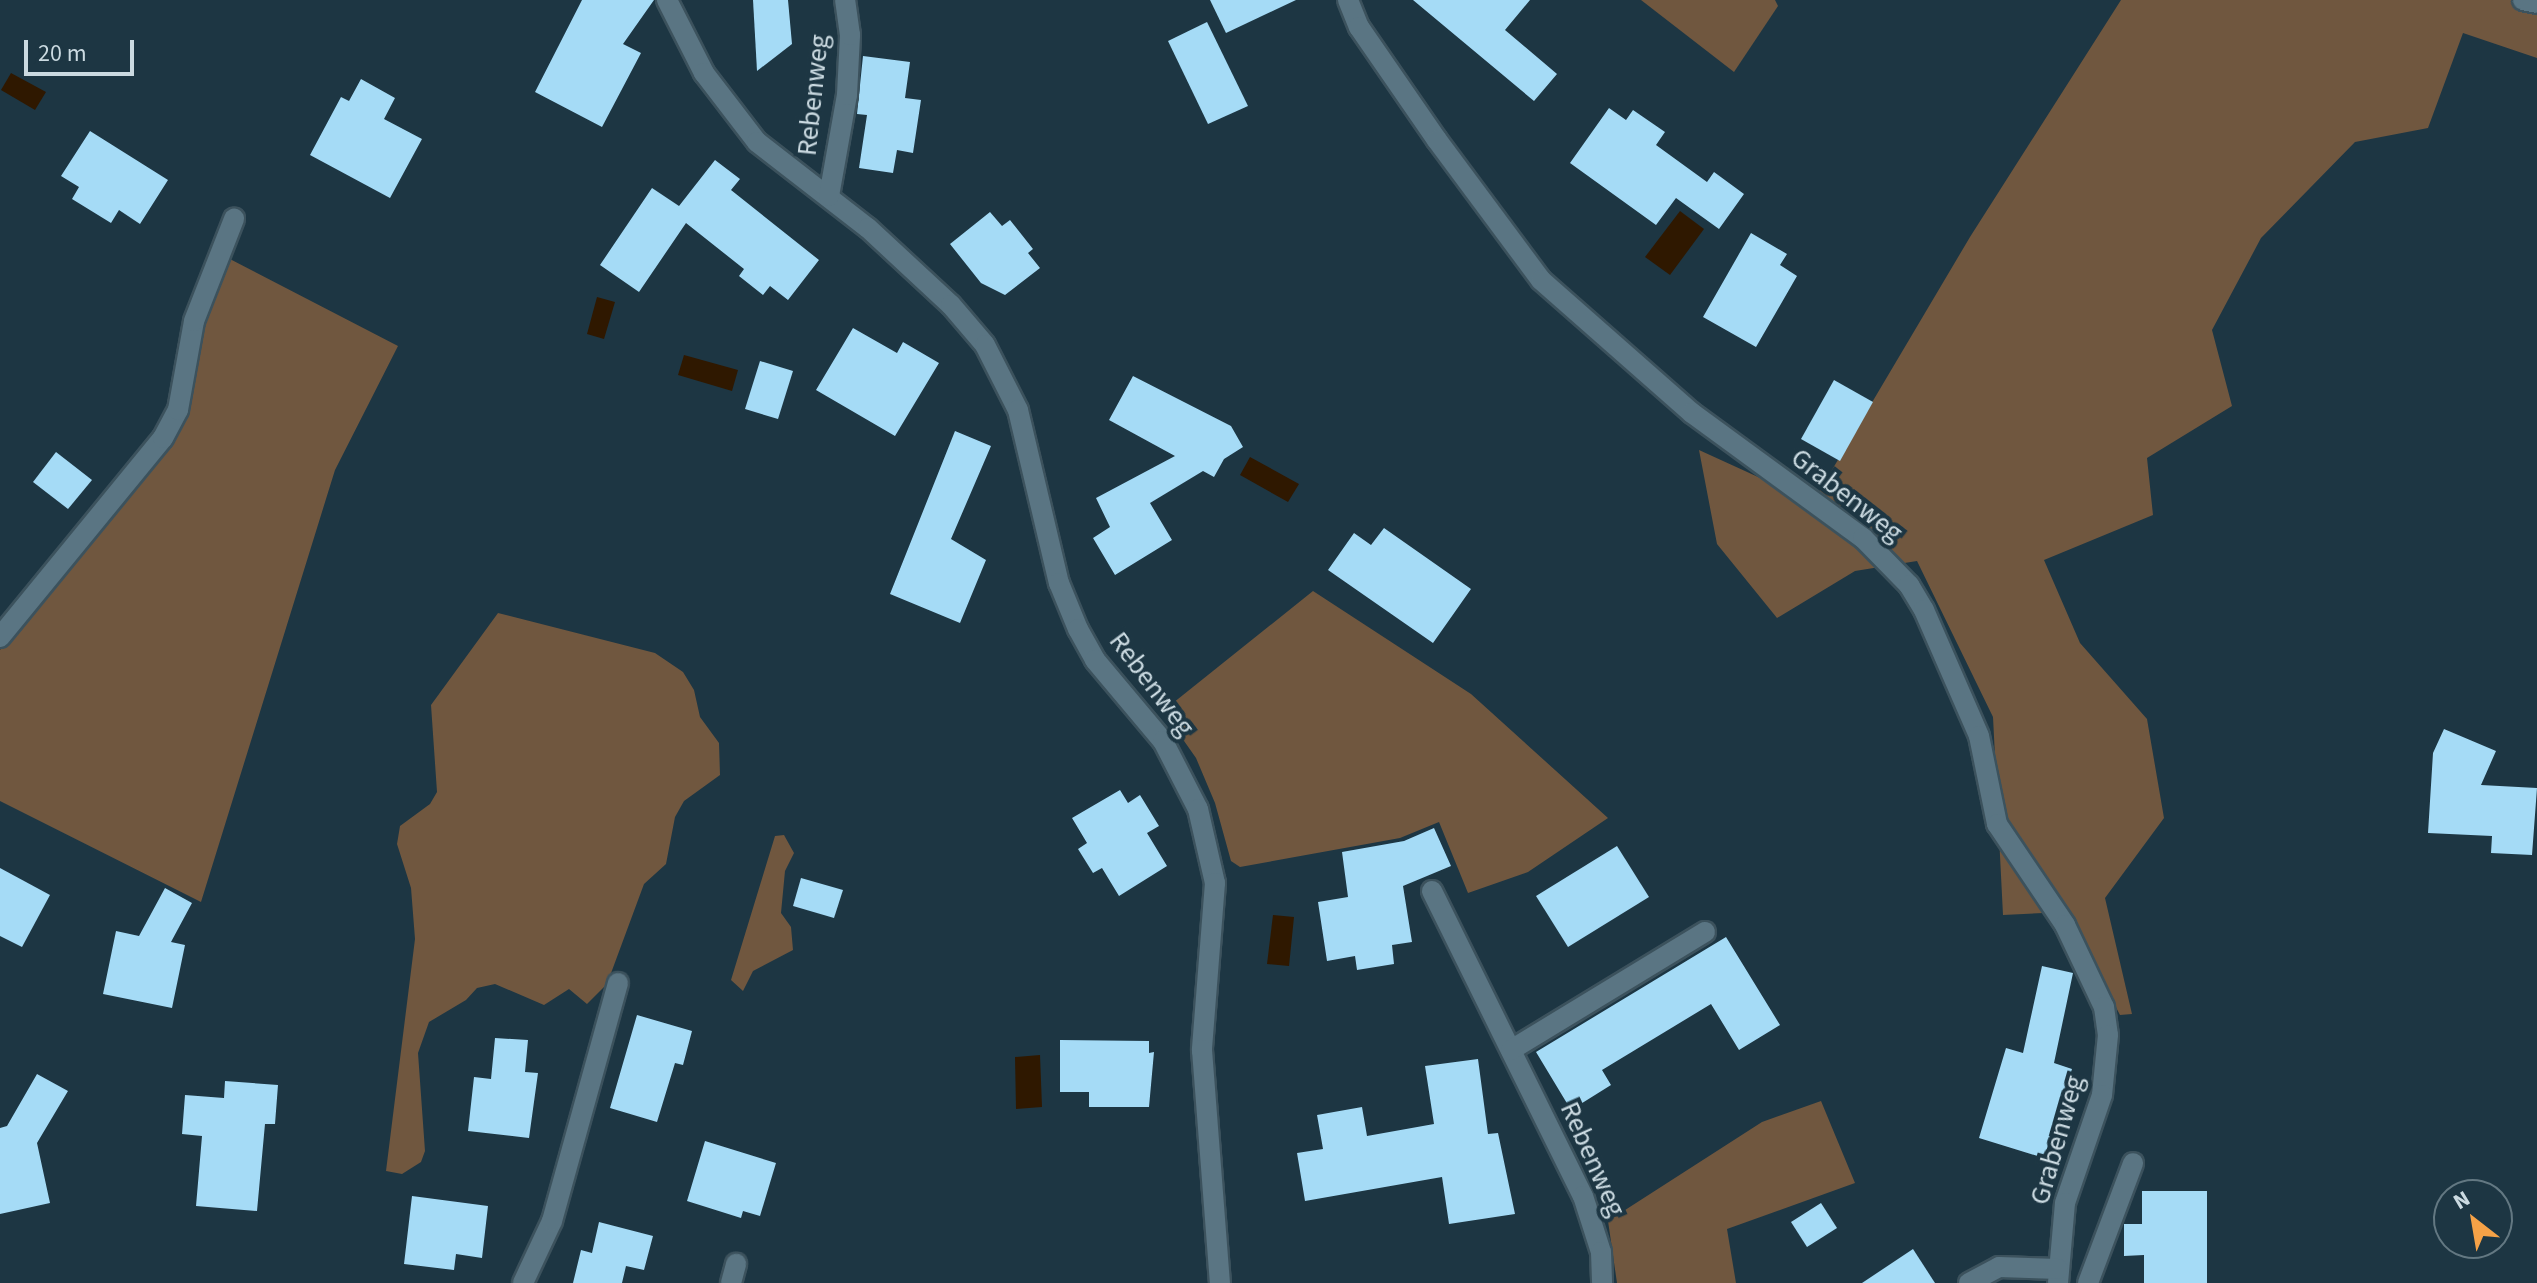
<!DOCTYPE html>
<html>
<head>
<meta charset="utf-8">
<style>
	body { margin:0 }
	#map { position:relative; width:2537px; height:1283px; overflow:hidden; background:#1d3643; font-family:"Source Sans 3",sans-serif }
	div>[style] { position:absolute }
	.green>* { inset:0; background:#70573f }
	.water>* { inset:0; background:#2f1800 }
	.building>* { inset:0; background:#a5dbf6 }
	.roads { filter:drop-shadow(2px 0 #3c525d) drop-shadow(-2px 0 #3c525d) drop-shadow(0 2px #3c525d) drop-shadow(0 -2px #3c525d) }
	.minor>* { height:20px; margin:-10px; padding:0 10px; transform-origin:10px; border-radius:10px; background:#5a7583 }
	span { translate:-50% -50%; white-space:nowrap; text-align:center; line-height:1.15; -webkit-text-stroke:8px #1d3643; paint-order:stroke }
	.street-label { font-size:28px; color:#cbdae1 }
	.north { position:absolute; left:2433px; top:1179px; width:80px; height:80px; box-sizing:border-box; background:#1d3643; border:2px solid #637882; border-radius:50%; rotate:329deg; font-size:22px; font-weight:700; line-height:32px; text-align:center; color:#cbdae1 }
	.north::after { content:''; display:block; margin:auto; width:28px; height:36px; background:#f6a247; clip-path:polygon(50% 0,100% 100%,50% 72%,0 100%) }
	.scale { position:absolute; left:24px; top:40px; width:110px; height:36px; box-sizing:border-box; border:4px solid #cbdae1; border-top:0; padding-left:10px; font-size:24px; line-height:28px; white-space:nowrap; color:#cbdae1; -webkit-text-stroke:6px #1d3643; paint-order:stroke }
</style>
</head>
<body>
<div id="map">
	<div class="green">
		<div style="clip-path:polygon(1641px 0,1775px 0,1778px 6px,1734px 72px)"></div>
		<div style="clip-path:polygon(2121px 0,2537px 0,2537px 58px,2463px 33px,2428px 128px,2355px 142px,2261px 238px,2212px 330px,2232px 406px,2147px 458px,2153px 515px,2044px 560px,2080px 643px,2147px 719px,2164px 818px,2105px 898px,2132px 1014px,2120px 1015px,2066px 912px,2003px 915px,1993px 717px,1917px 561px,1855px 571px,1777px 618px,1717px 544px,1699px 450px,1813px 502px,1970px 237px)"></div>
		<div style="clip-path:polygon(226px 257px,398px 346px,335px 470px,201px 902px,0 801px,0 650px,170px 443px,202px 322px)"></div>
		<div style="clip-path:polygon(1313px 591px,1471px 694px,1608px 818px,1528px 872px,1468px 893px,1439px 822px,1400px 838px,1240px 867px,1231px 861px,1215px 803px,1196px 758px,1163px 711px)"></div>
		<div style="clip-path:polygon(498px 613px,655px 653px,683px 672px,694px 690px,700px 717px,719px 743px,720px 775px,684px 801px,675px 817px,666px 864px,644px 884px,607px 984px,587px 1004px,569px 989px,544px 1005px,495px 984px,477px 988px,466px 1000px,429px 1022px,418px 1053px,425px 1151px,421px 1162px,402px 1174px,386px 1171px,415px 939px,411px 888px,397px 844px,400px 826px,430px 804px,437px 792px,431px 705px)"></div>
		<div style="clip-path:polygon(784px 835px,794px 853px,785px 871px,781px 913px,791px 927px,793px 950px,753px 971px,743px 991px,731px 980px,775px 836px)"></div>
		<div style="clip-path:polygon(1821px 1101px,1855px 1183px,1727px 1229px,1736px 1283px,1617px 1283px,1608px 1221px,1762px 1122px)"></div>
	</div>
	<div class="water">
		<div style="clip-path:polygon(11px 73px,46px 92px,35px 110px,1px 90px)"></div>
		<div style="clip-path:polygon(1680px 211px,1704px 229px,1670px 275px,1645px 257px)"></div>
		<div style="clip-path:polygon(597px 297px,615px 302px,604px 339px,587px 334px)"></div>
		<div style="clip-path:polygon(684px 355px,738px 370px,732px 391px,678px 375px)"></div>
		<div style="clip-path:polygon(1250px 457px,1299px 484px,1288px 502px,1240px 475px)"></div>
		<div style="clip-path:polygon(1273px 915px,1294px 917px,1289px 966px,1267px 964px)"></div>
		<div style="clip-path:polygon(1040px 1055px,1042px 1107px,1016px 1109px,1015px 1057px)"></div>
	</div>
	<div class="building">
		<div style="clip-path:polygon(582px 0,654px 0,623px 44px,641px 53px,602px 127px,535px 92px)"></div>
		<div style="clip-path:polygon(753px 0,788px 0,792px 44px,757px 71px)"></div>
		<div style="clip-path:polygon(1210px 0,1296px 0,1226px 33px)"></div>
		<div style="clip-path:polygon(1413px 0,1530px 0,1505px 30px,1557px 74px,1534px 101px)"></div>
		<div style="clip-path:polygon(1207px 22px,1248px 106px,1208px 124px,1168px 41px)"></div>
		<div style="clip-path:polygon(863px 56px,910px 62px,905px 98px,921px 100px,913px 153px,897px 150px,893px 173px,859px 168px,867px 115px,857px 114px)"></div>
		<div style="clip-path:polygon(361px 79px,395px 98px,384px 119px,422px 139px,390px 198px,310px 155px,341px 97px,349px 101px)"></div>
		<div style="clip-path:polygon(1609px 108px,1626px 120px,1633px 110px,1665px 132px,1656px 145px,1707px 182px,1714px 172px,1744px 194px,1719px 229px,1676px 198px,1656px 225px,1570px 163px)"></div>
		<div style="clip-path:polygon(90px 131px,168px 180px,140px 224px,119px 210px,111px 223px,72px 199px,79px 187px,61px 176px)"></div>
		<div style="clip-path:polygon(715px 160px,740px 179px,731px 190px,819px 260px,788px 300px,770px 286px,763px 295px,739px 276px,744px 269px,686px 223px,639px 292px,600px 265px,652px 188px,679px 206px)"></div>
		<div style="clip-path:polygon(990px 212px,1002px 226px,1010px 220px,1033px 249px,1028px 253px,1040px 268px,1005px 295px,981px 283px,950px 244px)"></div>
		<div style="clip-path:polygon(1751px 233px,1787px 254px,1780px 265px,1797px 276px,1756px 347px,1703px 317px)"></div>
		<div style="clip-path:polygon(853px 328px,897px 353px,903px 342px,939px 363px,895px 436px,816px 390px)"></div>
		<div style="clip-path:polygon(760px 361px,793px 371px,778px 419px,745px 409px)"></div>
		<div style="clip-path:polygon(1133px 376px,1231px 426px,1243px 447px,1224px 459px,1214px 477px,1203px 471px,1150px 503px,1172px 540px,1115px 575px,1093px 538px,1110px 527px,1096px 498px,1175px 456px,1109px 420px)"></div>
		<div style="clip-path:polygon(1834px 380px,1873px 402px,1840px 461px,1801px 439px)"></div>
		<div style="clip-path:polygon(955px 431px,991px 446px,951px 539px,986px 560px,960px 623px,890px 594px)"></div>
		<div style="clip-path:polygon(56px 452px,92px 480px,68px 509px,33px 482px)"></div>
		<div style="clip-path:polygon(1384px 528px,1471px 589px,1433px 643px,1328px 570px,1354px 533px,1371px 545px)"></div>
		<div style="clip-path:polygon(2444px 729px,2496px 751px,2481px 785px,2537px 788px,2532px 855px,2491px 853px,2492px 836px,2428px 833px,2433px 753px)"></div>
		<div style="clip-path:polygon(1120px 790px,1128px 803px,1140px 795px,1159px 826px,1147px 833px,1167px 866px,1119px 896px,1102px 868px,1093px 873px,1078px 849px,1087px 843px,1072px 818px)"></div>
		<div style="clip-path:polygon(1434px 828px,1451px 866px,1403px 886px,1412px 942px,1392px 945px,1394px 964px,1357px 970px,1355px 956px,1327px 961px,1318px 902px,1348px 897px,1342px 852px,1404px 841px)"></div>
		<div style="clip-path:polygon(1617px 846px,1649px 897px,1568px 947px,1536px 896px)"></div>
		<div style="clip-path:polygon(0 868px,50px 895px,22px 947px,0 936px)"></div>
		<div style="clip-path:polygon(801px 878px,843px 890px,834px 918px,793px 906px)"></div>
		<div style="clip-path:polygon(165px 888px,192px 903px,171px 942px,185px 945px,172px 1008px,103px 994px,116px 931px,139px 936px)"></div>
		<div style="clip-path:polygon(1726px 937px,1780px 1025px,1739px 1050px,1711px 1004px,1602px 1070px,1611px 1085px,1571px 1110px,1536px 1052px)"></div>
		<div style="clip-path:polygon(2042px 966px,2073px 973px,2054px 1063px,2072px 1069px,2044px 1158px,1979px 1138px,2006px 1048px,2023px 1053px)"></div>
		<div style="clip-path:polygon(637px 1015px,692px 1031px,683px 1065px,675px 1063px,657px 1122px,610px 1108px)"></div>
		<div style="clip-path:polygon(495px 1038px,528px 1040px,525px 1072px,538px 1073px,529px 1138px,468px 1131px,474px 1077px,491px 1079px)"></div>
		<div style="clip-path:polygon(1060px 1040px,1149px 1041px,1149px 1053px,1154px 1052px,1149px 1107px,1089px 1107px,1089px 1092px,1060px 1092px)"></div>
		<div style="clip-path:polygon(1478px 1059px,1488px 1134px,1498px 1133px,1515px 1214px,1449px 1224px,1442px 1177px,1305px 1201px,1297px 1153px,1323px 1149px,1317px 1115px,1362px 1107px,1367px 1136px,1434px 1124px,1425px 1066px)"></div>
		<div style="clip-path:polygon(37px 1074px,68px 1091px,37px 1143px,50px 1203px,0 1214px,0 1128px,7px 1126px)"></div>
		<div style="clip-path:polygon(225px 1081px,278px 1085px,275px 1124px,265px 1124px,257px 1211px,196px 1206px,202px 1136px,182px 1134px,185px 1095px,224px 1098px)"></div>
		<div style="clip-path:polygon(705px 1141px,776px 1163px,760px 1216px,743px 1211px,741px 1218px,687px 1201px)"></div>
		<div style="clip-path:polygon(2142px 1191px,2207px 1191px,2207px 1283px,2144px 1283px,2144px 1255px,2124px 1256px,2124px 1224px,2142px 1224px)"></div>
		<div style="clip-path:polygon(412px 1196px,488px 1206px,482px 1258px,456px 1254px,454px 1270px,404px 1264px)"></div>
		<div style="clip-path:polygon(1821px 1203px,1837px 1228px,1807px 1247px,1791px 1222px)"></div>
		<div style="clip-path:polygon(599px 1222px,653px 1236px,644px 1270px,626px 1266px,622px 1283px,573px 1283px,581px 1250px,592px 1253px)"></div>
		<div style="clip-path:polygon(1913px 1249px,1935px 1283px,1862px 1283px)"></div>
	</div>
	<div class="roads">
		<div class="minor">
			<div style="left:667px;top:0;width:82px;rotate:63.1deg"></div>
			<div style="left:704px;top:73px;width:87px;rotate:52.5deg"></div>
			<div style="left:757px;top:142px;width:140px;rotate:37.8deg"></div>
			<div style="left:868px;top:228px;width:113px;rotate:42.9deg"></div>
			<div style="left:951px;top:305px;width:52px;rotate:49.6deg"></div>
			<div style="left:985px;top:345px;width:73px;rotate:63.1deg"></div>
			<div style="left:1018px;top:410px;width:178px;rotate:76.7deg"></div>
			<div style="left:1059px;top:583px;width:50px;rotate:67.6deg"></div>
			<div style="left:1078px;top:629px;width:35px;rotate:61deg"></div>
			<div style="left:1095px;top:660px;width:106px;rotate:50deg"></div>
			<div style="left:1163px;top:741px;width:76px;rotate:62.8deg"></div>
			<div style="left:1198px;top:809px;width:76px;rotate:77.1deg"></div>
			<div style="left:1215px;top:883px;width:168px;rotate:94.5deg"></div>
			<div style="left:1202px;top:1050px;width:234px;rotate:85.6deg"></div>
			<div style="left:1348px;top:0;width:29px;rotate:68deg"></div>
			<div style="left:1359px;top:27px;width:137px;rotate:55.4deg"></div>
			<div style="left:1437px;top:140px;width:174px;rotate:53.4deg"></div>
			<div style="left:1541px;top:280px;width:201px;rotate:41.4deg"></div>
			<div style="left:1692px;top:413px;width:212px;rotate:36.2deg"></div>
			<div style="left:1863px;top:538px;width:66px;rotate:45.6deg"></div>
			<div style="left:1909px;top:585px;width:29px;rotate:59deg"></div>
			<div style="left:1924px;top:610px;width:137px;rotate:66.4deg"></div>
			<div style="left:1979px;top:736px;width:90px;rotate:78.4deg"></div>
			<div style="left:1997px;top:824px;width:122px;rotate:56deg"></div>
			<div style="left:2065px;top:925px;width:91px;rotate:64.6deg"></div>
			<div style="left:2104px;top:1007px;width:28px;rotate:82deg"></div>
			<div style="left:2108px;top:1035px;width:60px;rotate:95.7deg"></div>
			<div style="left:2102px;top:1095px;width:114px;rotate:108.9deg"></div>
			<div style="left:2065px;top:1203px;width:80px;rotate:95deg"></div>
			<div style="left:2523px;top:0;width:14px;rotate:12deg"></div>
			<div style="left:829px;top:196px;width:103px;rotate:-79.9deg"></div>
			<div style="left:847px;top:95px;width:60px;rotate:-87.1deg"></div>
			<div style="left:850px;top:35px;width:35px;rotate:-98deg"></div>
			<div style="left:0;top:637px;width:257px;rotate:-50.7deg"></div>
			<div style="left:163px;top:438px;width:32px;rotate:-62deg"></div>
			<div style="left:178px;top:410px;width:90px;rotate:-79.8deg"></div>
			<div style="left:194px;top:321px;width:110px;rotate:-68.6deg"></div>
			<div style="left:1432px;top:891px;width:340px;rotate:63.7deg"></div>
			<div style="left:1583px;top:1196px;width:59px;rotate:72.2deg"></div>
			<div style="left:1601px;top:1252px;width:31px;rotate:88deg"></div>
			<div style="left:1511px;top:1050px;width:227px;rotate:-31.3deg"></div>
			<div style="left:523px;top:1283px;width:68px;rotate:-64.9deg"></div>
			<div style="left:552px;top:1221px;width:247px;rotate:-74.5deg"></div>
			<div style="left:731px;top:1283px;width:20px;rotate:-75deg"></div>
			<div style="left:1969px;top:1283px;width:34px;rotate:-28deg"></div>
			<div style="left:1999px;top:1267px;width:59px;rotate:1.9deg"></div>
			<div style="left:2088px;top:1283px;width:128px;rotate:-69.4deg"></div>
		</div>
	</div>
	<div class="street-label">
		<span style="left:813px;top:95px;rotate:-84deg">Rebenweg</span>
		<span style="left:1847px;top:495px;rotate:38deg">Grabenweg</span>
		<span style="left:1152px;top:684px;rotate:53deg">Rebenweg</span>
		<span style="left:2057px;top:1140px;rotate:-74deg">Grabenweg</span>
		<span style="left:1593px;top:1159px;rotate:66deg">Rebenweg</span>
	</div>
	<div class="north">N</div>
	<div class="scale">20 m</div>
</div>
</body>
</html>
